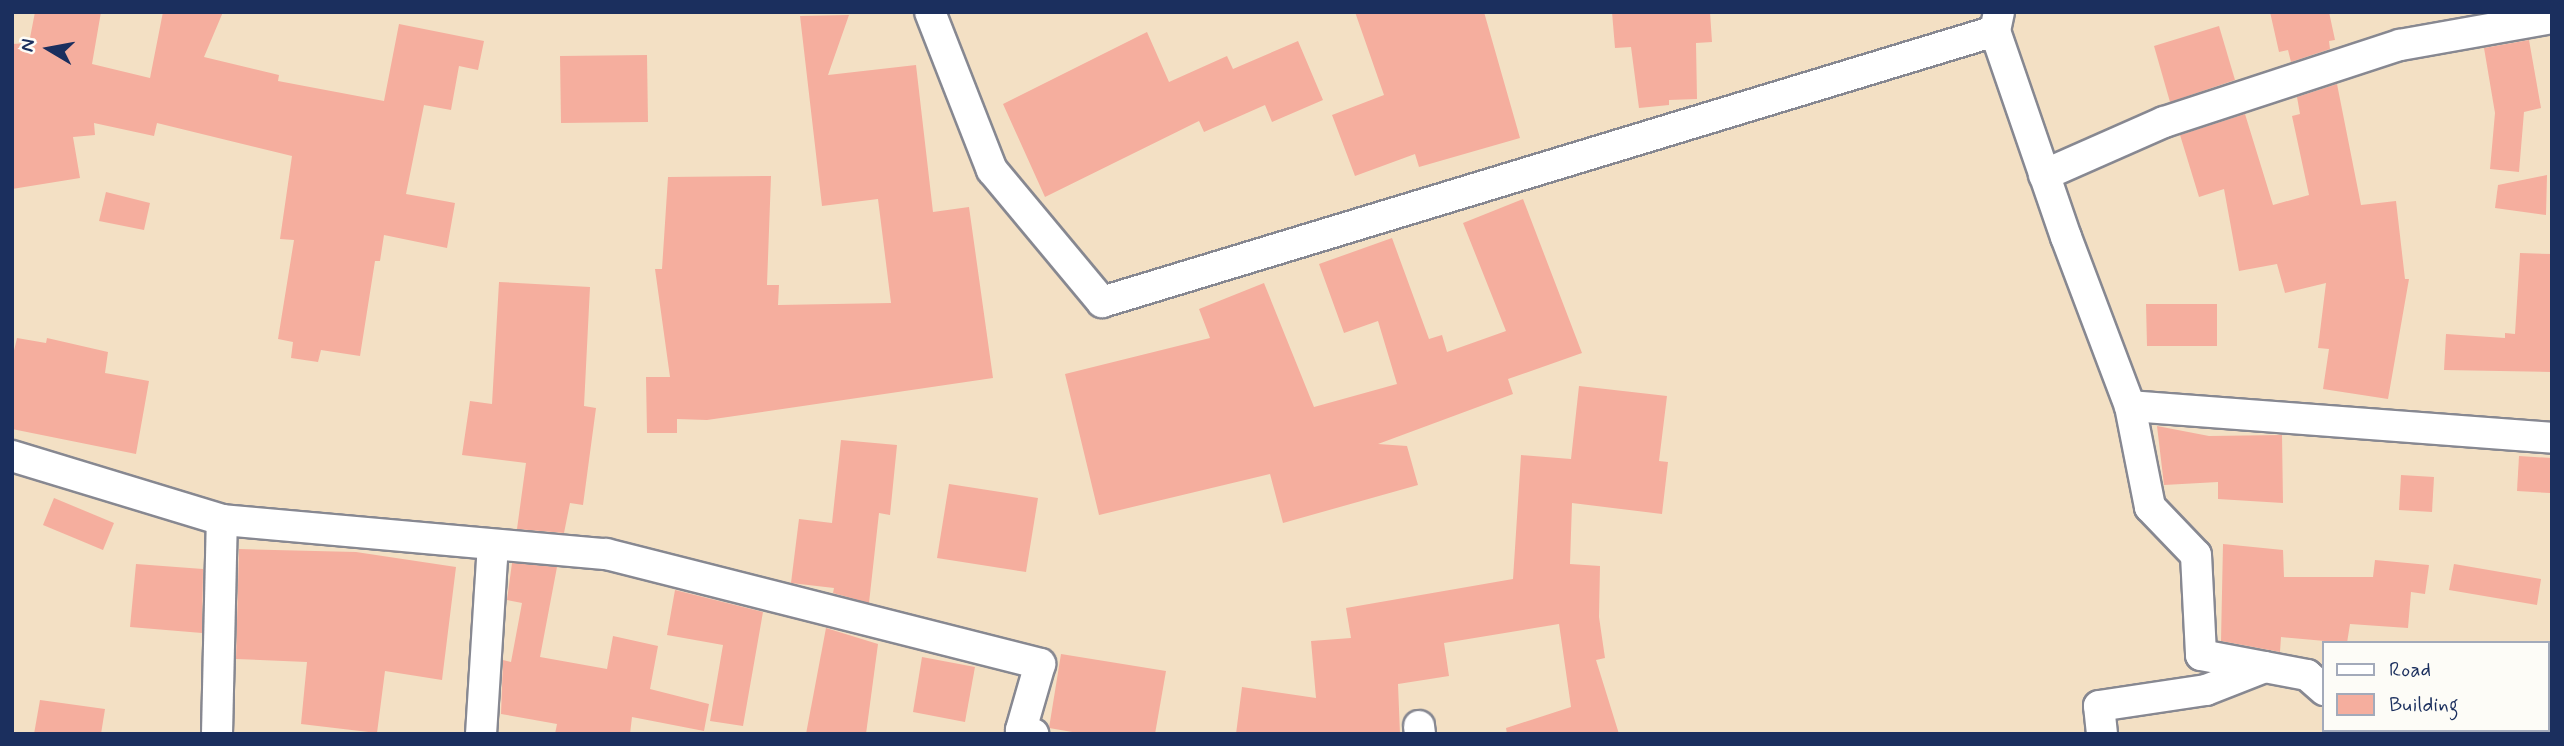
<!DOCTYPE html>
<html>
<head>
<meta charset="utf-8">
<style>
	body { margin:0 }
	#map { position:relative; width:2564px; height:746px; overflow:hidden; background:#f3e0c4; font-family:Mynerve,sans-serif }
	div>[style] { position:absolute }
	.building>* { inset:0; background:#f5ae9e }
	.roads { filter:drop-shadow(2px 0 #878891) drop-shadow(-2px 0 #878891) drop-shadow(0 2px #878891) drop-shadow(0 -2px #878891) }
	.minor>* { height:30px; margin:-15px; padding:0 15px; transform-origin:15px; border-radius:15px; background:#fff }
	span { translate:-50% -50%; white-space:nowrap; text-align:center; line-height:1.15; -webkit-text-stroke:6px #fdfcf7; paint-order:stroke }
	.frame { position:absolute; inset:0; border:14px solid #1b2f5e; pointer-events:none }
	.legend { position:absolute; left:2322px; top:641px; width:228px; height:91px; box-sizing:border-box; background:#fdfcf7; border:2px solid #a3aaba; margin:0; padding:9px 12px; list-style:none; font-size:21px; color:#1b2f5e }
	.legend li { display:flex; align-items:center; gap:14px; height:35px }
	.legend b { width:35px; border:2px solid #a3aaba }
	.north { position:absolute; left:14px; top:14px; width:70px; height:70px; -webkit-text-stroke:5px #fdfcf7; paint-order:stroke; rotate:280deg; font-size:19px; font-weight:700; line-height:28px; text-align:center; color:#1b2f5e }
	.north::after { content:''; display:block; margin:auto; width:24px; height:32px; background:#1b2f5e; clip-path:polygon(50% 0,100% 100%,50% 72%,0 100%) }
</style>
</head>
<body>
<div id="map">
	<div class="building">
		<div style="clip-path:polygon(35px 12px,101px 12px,92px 64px,150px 78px,163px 12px,223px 12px,204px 57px,279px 75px,278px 81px,384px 101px,399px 24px,484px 41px,478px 70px,459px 66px,451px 110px,424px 105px,406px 194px,455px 203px,447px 248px,384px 235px,380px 261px,375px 261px,360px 356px,321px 350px,318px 362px,291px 358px,293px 342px,278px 339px,294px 240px,280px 239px,292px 156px,157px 123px,154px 136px,94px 123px,95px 135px,73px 137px,80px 178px,12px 189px,12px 44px,29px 43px)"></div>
		<div style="clip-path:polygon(1355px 12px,1484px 12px,1520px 138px,1419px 167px,1415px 154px,1355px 176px,1332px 115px,1384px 95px)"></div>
		<div style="clip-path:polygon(1612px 12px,1710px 12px,1712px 42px,1696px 43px,1697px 99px,1669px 100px,1669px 105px,1639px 108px,1631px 47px,1615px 48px)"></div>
		<div style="clip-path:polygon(2270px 12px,2329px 12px,2335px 40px,2329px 41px,2330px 49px,2291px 62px,2288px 50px,2279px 52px)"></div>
		<div style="clip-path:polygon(849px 15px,828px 75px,916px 65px,933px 212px,969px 207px,993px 378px,707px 420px,677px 419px,677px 433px,647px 433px,646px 377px,670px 377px,655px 269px,662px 269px,668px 177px,771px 176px,767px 285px,779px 285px,778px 305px,891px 303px,878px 199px,822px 206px,800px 16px)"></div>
		<div style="clip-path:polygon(2219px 26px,2235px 80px,2170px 102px,2154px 46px)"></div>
		<div style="clip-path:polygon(1147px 32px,1169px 82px,1227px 56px,1233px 69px,1298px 41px,1323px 100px,1272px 122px,1265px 105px,1204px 132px,1199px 121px,1045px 197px,1003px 104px)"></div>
		<div style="clip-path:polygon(2529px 40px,2541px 108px,2524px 112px,2519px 172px,2490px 169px,2495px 113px,2484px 48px)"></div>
		<div style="clip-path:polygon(647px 55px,648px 122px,561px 123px,560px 56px)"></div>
		<div style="clip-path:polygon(2337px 84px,2361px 205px,2396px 201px,2405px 279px,2409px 279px,2388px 399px,2323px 389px,2329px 349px,2318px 348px,2326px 283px,2285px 293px,2277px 264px,2239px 271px,2224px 189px,2199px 197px,2180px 135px,2245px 114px,2273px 205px,2309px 195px,2292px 116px,2300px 114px,2297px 97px)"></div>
		<div style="clip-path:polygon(2547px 175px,2546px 215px,2495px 208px,2498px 185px)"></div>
		<div style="clip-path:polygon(106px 192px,150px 203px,144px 230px,99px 221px)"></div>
		<div style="clip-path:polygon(1523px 199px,1582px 353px,1508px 379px,1513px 394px,1378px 444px,1407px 446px,1418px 485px,1283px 523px,1270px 474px,1099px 515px,1065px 374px,1210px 338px,1199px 309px,1264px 283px,1314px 407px,1397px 384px,1378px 321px,1344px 333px,1319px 264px,1392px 238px,1429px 339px,1442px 335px,1447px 352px,1506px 331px,1463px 223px)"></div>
		<div style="clip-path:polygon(2520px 253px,2552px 254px,2552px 372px,2444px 370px,2446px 334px,2505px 338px,2505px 333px,2515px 334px)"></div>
		<div style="clip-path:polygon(499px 282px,590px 287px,584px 406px,596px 408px,583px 505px,570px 503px,564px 533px,517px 529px,526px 463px,462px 455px,470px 401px,492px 404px)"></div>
		<div style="clip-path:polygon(2146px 304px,2217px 304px,2217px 346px,2147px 346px)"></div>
		<div style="clip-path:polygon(17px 338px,46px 343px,47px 338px,108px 352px,105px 373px,149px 381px,136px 454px,12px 429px,12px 359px)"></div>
		<div style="clip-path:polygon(1579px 386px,1667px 396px,1659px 461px,1668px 462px,1662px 514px,1572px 503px,1570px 564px,1600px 566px,1599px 617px,1605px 658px,1596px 660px,1619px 734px,1507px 734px,1506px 728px,1571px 707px,1559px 624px,1444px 643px,1449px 676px,1398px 684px,1400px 734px,1236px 734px,1242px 687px,1316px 698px,1311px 641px,1351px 638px,1346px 608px,1513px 579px,1521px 455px,1571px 459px)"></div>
		<div style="clip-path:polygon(2157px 426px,2209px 436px,2282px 435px,2283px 503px,2218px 499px,2218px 482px,2164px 485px)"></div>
		<div style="clip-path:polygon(841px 440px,897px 445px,890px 515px,879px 513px,869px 603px,833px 593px,834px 588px,791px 583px,799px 519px,832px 523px)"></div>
		<div style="clip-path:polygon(2519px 456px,2552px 458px,2550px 493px,2517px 491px)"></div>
		<div style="clip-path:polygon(2401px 475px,2434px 477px,2432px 512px,2399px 510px)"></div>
		<div style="clip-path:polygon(949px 484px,1038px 498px,1026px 572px,937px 558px)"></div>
		<div style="clip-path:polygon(54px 498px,114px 523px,103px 550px,43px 525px)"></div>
		<div style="clip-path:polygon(2223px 544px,2283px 550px,2284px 577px,2373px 577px,2375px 560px,2429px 565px,2425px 594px,2411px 592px,2408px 628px,2350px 624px,2347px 643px,2281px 637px,2280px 652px,2221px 641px)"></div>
		<div style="clip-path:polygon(239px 549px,356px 552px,456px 567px,442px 680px,385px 671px,377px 733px,301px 724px,307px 662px,236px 659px)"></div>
		<div style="clip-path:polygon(512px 563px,557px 567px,540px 657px,607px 669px,613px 636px,658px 646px,650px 689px,709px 704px,704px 731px,632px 717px,630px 734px,555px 734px,557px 724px,501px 714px,503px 660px,511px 662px,522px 603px,507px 600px)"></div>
		<div style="clip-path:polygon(136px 564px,203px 569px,202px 633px,130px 627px)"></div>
		<div style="clip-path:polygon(2454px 564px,2541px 579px,2537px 605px,2449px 590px)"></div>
		<div style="clip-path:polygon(675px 590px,763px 612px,743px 726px,710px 721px,723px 645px,667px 635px)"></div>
		<div style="clip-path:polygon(826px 628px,878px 644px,866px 734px,806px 734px)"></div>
		<div style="clip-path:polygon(1061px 654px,1166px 671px,1155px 734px,1084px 734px,1049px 728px)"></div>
		<div style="clip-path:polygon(922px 657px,975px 667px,965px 722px,913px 712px)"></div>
		<div style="clip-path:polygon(40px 700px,105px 709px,101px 734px,34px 734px)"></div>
	</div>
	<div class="roads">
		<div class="minor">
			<div style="left:930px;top:12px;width:170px;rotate:68.6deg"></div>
			<div style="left:992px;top:170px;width:172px;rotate:50.2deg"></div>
			<div style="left:1102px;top:302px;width:933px;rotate:-16.88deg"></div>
			<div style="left:1999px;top:12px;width:19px;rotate:102deg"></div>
			<div style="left:1995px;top:31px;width:218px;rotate:71deg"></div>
			<div style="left:2066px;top:237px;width:181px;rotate:69.3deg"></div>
			<div style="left:2130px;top:406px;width:103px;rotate:78.8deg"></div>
			<div style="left:2150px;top:507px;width:66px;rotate:46.2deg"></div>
			<div style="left:2196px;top:555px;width:100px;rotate:87.1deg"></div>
			<div style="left:2201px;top:655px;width:108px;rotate:10.7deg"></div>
			<div style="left:2307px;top:675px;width:23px;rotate:41deg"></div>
			<div style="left:2044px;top:175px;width:131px;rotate:-23.8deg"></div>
			<div style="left:2164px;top:122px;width:248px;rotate:-18.1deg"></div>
			<div style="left:2400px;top:45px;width:154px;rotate:-10.1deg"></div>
			<div style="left:2130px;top:406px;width:423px;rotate:4.3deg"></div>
			<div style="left:12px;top:456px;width:220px;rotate:16.9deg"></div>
			<div style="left:222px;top:520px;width:386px;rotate:5.1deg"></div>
			<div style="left:606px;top:554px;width:448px;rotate:14.2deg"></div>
			<div style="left:1040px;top:664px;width:69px;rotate:106.1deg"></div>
			<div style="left:1021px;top:730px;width:13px;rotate:18deg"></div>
			<div style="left:1419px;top:726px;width:8px;rotate:83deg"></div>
			<div style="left:2369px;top:730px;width:6px;rotate:45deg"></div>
			<div style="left:217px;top:734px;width:214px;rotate:-88.7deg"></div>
			<div style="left:481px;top:734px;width:189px;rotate:-86.4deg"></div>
			<div style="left:2102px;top:734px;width:28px;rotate:-96deg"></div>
			<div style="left:2099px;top:706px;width:108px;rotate:-8.5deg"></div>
			<div style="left:2206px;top:690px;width:63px;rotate:-21.3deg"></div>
		</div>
	</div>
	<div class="frame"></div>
	<ul class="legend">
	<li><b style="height:9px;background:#fff"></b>Road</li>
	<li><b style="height:19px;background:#f5ae9e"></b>Building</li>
	</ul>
	<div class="north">N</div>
</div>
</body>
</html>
